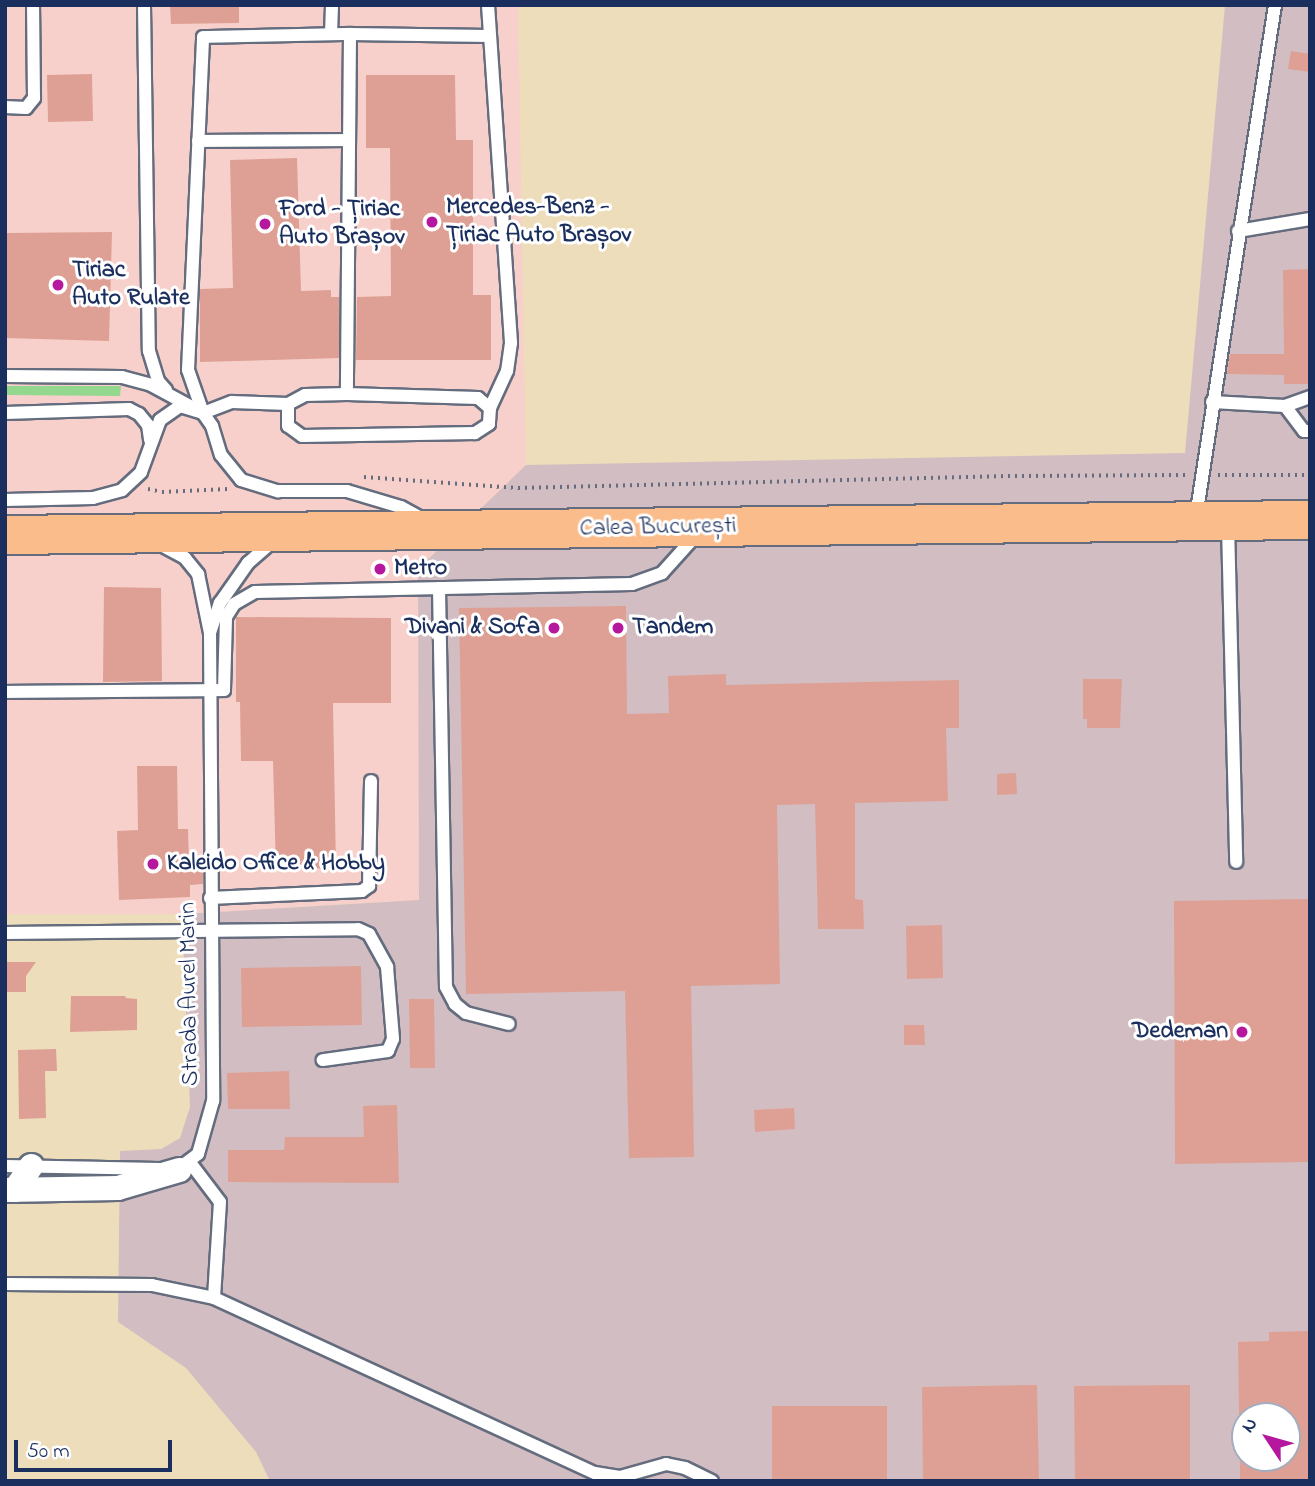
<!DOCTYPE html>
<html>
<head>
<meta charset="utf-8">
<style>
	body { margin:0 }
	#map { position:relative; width:1315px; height:1486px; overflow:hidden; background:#edddba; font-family:"Indie Flower",sans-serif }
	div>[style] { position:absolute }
	.built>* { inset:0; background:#f7d0cb }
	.industrial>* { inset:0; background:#d2bec2 }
	.green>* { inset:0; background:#94d78f }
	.building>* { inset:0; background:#dea094 }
	.path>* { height:3.5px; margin-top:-1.75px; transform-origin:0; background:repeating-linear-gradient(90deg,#646c7e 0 2px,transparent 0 7px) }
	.roads { filter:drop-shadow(2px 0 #646c7e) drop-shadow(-2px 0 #646c7e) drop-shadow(0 2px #646c7e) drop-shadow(0 -2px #646c7e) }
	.lane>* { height:12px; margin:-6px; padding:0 6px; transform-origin:6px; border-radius:6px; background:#fff }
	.street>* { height:24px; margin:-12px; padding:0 12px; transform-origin:12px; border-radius:12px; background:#fff }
	.primary>* { height:38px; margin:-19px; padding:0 19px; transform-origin:19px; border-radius:19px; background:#fabc8b }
	.dots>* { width:19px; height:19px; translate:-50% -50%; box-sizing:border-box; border:4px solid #fff; border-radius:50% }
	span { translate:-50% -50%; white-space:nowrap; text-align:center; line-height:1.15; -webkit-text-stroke:6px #fff; paint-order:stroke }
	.poi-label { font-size:24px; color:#1b2f5e; font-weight:700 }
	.left { translate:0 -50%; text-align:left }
	.right { translate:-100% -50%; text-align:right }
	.street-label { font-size:24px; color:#1b2f5e }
	.frame { position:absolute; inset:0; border:7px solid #1b2f5e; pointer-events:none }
	.north { position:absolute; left:1231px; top:1402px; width:70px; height:70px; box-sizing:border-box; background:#fff; border:2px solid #a4acbf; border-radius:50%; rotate:306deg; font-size:19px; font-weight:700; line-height:28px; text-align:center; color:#1b2f5e }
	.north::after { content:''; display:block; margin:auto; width:24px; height:32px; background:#b5179e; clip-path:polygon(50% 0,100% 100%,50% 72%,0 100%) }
	.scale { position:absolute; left:14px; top:1440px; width:158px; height:32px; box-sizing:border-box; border:4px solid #1b2f5e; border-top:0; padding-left:9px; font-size:21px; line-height:24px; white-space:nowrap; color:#1b2f5e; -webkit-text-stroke:5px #fff; paint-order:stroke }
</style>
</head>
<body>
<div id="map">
	<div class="built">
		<div style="clip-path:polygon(5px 5px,518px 5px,526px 465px,418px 569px,420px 900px,182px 914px,5px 914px)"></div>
	</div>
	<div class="industrial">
		<div style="clip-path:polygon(evenodd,1225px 5px,1310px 5px,1310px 1481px,270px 1481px,256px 1452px,186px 1368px,118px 1322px,120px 1151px,161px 1149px,180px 1138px,190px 1107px,182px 914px,419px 900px,418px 569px,526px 465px,1185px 453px,1225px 5px,1245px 1416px,1287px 1416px,1287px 1458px,1245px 1458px,1245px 1416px)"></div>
	</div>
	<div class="green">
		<div style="clip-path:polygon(5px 386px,121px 386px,120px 396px,5px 395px)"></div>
	</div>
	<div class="building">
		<div style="clip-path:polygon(170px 5px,239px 5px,239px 23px,171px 24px)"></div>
		<div style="clip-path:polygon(1291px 51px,1310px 54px,1310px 72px,1288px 69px)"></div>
		<div style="clip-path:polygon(92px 74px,93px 121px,48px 122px,47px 75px)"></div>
		<div style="clip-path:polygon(366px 75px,455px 75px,456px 140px,473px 140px,473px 295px,491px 295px,491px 360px,356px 360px,357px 297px,391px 296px,390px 148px,366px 148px)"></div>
		<div style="clip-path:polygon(297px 158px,301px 291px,331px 290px,331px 297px,339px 297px,339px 358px,200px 362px,200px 289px,233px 288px,230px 160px)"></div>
		<div style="clip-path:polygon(112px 232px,109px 341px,5px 338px,5px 233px)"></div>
		<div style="clip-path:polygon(1310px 269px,1310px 384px,1284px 384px,1284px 375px,1227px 374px,1230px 354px,1284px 354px,1283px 270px)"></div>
		<div style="clip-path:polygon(104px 587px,161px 588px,162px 681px,103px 682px)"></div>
		<div style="clip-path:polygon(626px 606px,627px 714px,669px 713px,668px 676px,726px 674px,726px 685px,959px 680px,959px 728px,946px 728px,948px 801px,855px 803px,855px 899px,863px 900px,864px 929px,818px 929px,815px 804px,777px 805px,780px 984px,691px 986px,694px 1157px,629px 1158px,625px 991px,466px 994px,459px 608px)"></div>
		<div style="clip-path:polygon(236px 617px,391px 618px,391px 703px,333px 703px,336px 868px,276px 870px,273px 761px,241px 761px,240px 702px,236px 702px)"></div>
		<div style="clip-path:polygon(1083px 679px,1122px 679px,1120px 728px,1087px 728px,1087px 719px,1083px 719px)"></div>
		<div style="clip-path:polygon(137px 766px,177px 766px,178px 829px,188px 829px,189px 866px,203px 866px,203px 884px,190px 885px,190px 897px,119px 900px,117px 831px,138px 830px)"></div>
		<div style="clip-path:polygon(1016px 773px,1017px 794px,997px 795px,997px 774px)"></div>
		<div style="clip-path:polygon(1310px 899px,1310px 1162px,1175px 1164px,1174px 901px)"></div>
		<div style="clip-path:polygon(942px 925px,943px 978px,907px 979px,906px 926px)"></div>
		<div style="clip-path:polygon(5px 962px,36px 962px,26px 976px,26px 992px,5px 992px)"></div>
		<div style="clip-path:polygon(361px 966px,362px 1025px,242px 1027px,241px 968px)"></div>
		<div style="clip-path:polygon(71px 996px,125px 996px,126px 998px,137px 999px,137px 1030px,70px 1032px)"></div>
		<div style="clip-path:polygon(409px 999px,434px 999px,435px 1068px,410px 1068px)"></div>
		<div style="clip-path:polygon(904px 1025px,924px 1025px,925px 1045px,904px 1045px)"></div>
		<div style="clip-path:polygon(56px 1049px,57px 1071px,45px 1071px,46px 1118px,19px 1119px,18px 1050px)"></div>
		<div style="clip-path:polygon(289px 1071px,290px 1109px,228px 1109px,227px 1073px)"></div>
		<div style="clip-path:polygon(397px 1105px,399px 1183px,228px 1182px,228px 1150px,284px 1150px,285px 1137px,364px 1137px,363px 1106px)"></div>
		<div style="clip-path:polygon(794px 1108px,795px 1129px,755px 1132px,754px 1110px)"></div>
		<div style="clip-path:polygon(1310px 1331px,1310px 1481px,1240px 1481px,1240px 1458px,1287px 1458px,1287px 1416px,1239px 1416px,1238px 1342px,1269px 1341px,1269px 1332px)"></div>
		<div style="clip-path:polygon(1037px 1385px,1039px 1481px,923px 1481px,922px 1387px)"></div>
		<div style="clip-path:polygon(1190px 1385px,1190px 1481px,1075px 1481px,1074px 1386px)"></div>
		<div style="clip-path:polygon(772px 1406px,887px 1406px,887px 1479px,772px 1479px)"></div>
	</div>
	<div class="path">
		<div style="left:1218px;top:475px;width:92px"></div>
		<div style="left:364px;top:477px;width:154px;rotate:4.1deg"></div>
		<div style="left:518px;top:488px;width:490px;rotate:-1.4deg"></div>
		<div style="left:1008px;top:476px;width:177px;rotate:-0.3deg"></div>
		<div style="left:148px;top:489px;width:14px;rotate:12deg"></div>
		<div style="left:162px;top:492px;width:66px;rotate:-2.6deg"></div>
	</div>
	<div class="roads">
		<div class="lane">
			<div style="left:144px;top:5px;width:346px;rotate:89.2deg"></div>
			<div style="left:149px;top:351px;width:31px;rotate:73deg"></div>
			<div style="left:158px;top:381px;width:12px;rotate:48deg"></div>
			<div style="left:488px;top:5px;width:339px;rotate:86.1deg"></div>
			<div style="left:511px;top:343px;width:28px;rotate:98deg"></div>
			<div style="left:507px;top:371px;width:41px;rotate:114.7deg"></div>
			<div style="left:331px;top:34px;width:29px;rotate:-88deg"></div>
			<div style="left:350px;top:34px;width:139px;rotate:0.8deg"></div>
			<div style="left:5px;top:107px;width:21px;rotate:3deg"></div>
			<div style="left:26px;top:108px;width:13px;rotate:-51deg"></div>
			<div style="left:34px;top:98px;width:93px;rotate:-90.6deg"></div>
			<div style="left:198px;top:141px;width:151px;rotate:-0.4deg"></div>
			<div style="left:1238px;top:231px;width:73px;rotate:-9.5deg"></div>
			<div style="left:5px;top:376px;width:117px;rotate:0.5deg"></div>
			<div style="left:122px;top:377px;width:30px;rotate:15deg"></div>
			<div style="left:151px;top:385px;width:59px;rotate:28.3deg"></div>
			<div style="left:203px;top:413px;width:16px;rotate:55deg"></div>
			<div style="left:212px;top:426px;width:30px;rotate:73deg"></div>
			<div style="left:221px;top:455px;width:32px;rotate:51deg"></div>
			<div style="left:241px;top:480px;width:39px;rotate:17deg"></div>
			<div style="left:278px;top:491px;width:69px"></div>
			<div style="left:347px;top:491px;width:56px;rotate:16.5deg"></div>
			<div style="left:401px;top:507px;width:25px;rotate:29deg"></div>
			<div style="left:1212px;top:402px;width:73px;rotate:3.1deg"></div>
			<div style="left:1285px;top:406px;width:27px;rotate:-20deg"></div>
			<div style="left:1285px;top:406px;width:31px;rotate:53deg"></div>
			<div style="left:1304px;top:431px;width:6px"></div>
			<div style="left:5px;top:413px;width:124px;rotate:-1.8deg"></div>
			<div style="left:129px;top:409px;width:11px;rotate:27deg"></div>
			<div style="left:139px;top:414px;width:14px;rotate:51deg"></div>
			<div style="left:148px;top:425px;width:15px;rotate:82deg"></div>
			<div style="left:203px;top:413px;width:46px;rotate:-109.2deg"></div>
			<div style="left:188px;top:370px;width:333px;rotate:-87.4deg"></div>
			<div style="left:203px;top:37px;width:147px;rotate:-1.2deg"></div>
			<div style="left:350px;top:34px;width:360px;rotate:90.5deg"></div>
			<div style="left:5px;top:500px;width:88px;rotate:-1.3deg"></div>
			<div style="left:93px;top:498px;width:30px;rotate:-15deg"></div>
			<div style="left:122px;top:490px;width:26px;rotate:-43deg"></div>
			<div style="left:141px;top:472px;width:55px;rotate:-69.9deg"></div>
			<div style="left:160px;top:420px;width:24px;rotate:-35deg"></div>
			<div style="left:180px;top:406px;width:24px;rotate:17deg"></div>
			<div style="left:203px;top:413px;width:31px;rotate:-21deg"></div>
			<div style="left:232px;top:402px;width:56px;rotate:2deg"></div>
			<div style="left:288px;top:404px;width:19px;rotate:-28deg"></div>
			<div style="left:305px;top:395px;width:42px;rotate:-1.4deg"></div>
			<div style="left:347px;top:394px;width:131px;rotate:1.7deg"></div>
			<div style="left:478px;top:398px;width:16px;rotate:40deg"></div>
			<div style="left:490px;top:408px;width:16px;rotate:94deg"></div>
			<div style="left:489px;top:424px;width:17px;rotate:147deg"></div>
			<div style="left:475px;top:433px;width:173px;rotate:179deg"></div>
			<div style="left:302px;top:436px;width:17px;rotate:-144deg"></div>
			<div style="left:288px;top:426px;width:22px;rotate:-90deg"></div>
			<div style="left:1196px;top:517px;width:518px;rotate:-81.23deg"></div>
			<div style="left:1228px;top:525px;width:337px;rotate:88.6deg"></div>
			<div style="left:161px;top:545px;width:27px;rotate:28deg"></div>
			<div style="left:185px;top:558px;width:21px;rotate:51deg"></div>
			<div style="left:198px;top:574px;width:60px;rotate:78.5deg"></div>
			<div style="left:210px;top:633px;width:468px;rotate:89.6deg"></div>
			<div style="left:213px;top:1101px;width:55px;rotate:105.8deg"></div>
			<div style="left:198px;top:1154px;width:26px;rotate:143deg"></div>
			<div style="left:439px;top:588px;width:399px;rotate:89deg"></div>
			<div style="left:446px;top:987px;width:19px;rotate:62deg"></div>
			<div style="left:455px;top:1004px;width:14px;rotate:39deg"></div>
			<div style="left:466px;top:1013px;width:44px;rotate:14.3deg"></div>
			<div style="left:210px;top:633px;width:32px;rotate:-72deg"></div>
			<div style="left:220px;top:603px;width:49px;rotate:-55deg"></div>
			<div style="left:248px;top:563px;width:30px;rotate:-41deg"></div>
			<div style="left:5px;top:692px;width:219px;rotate:-0.5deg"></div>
			<div style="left:224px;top:690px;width:73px;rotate:-88.4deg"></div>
			<div style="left:226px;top:617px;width:15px;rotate:-58deg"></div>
			<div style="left:234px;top:604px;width:24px;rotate:-30deg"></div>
			<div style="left:255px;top:592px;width:377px;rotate:-1.2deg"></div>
			<div style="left:632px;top:584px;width:32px;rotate:-20deg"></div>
			<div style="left:662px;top:573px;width:54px;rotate:-48deg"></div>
			<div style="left:210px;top:898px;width:152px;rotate:-2.6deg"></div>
			<div style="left:362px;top:891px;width:9px;rotate:-36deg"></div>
			<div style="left:369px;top:886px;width:105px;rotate:-88.9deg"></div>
			<div style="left:5px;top:933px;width:353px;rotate:-0.6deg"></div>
			<div style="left:358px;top:929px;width:12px;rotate:24deg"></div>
			<div style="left:369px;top:934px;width:38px;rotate:61deg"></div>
			<div style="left:387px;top:967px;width:72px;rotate:85.2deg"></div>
			<div style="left:393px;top:1039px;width:13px;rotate:113deg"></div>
			<div style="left:388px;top:1051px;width:66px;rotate:172.1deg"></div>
			<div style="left:189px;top:1161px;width:51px;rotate:52.9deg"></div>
			<div style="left:220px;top:1202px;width:96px;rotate:93.6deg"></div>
			<div style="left:5px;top:1166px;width:154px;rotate:1.1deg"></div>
			<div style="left:5px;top:1284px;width:147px;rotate:0.4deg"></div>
			<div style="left:152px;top:1285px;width:63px;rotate:11.8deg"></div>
			<div style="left:214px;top:1298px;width:419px;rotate:24.7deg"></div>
			<div style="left:595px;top:1473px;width:25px;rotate:9deg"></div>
			<div style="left:620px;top:1477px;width:48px;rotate:-15.8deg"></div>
			<div style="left:666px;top:1464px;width:19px;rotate:12deg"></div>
			<div style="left:685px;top:1468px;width:30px;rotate:26deg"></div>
		</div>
		<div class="street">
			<div style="left:5px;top:1190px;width:113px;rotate:-1deg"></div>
			<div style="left:118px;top:1188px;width:64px;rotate:-16.4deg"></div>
			<div style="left:15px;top:1190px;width:29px;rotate:-56deg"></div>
		</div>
		<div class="primary">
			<div style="left:5px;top:535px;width:1305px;rotate:-0.66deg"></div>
		</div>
	</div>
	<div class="dots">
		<div style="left:432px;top:222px;background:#b5179e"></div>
		<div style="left:265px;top:224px;background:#b5179e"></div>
		<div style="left:58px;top:285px;background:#b5179e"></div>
		<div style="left:380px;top:569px;background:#b5179e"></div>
		<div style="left:554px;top:628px;background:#b5179e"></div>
		<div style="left:618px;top:628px;background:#b5179e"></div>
		<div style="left:153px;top:864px;background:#b5179e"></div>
		<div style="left:1242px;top:1032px;background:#b5179e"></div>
	</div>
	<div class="poi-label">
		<span class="left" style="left:446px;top:222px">Mercedes-Benz -<br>Țiriac Auto Brașov</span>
		<span class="left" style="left:279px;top:224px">Ford - Țiriac<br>Auto Brașov</span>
		<span class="left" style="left:72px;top:285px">Tiriac<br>Auto Rulate</span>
		<span class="left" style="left:394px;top:569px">Metro</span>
		<span class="right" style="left:540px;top:628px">Divani &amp; Sofa</span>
		<span class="left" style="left:632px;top:628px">Tandem</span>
		<span class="left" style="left:167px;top:864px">Kaleido Office &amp; Hobby</span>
		<span class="right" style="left:1228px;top:1032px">Dedeman</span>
	</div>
	<div class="street-label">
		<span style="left:658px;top:528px;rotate:-1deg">Calea București</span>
		<span style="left:190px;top:994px;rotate:-91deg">Strada Aurel Marin</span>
	</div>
	<div class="frame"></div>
	<div class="north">N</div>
	<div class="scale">50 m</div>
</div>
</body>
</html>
